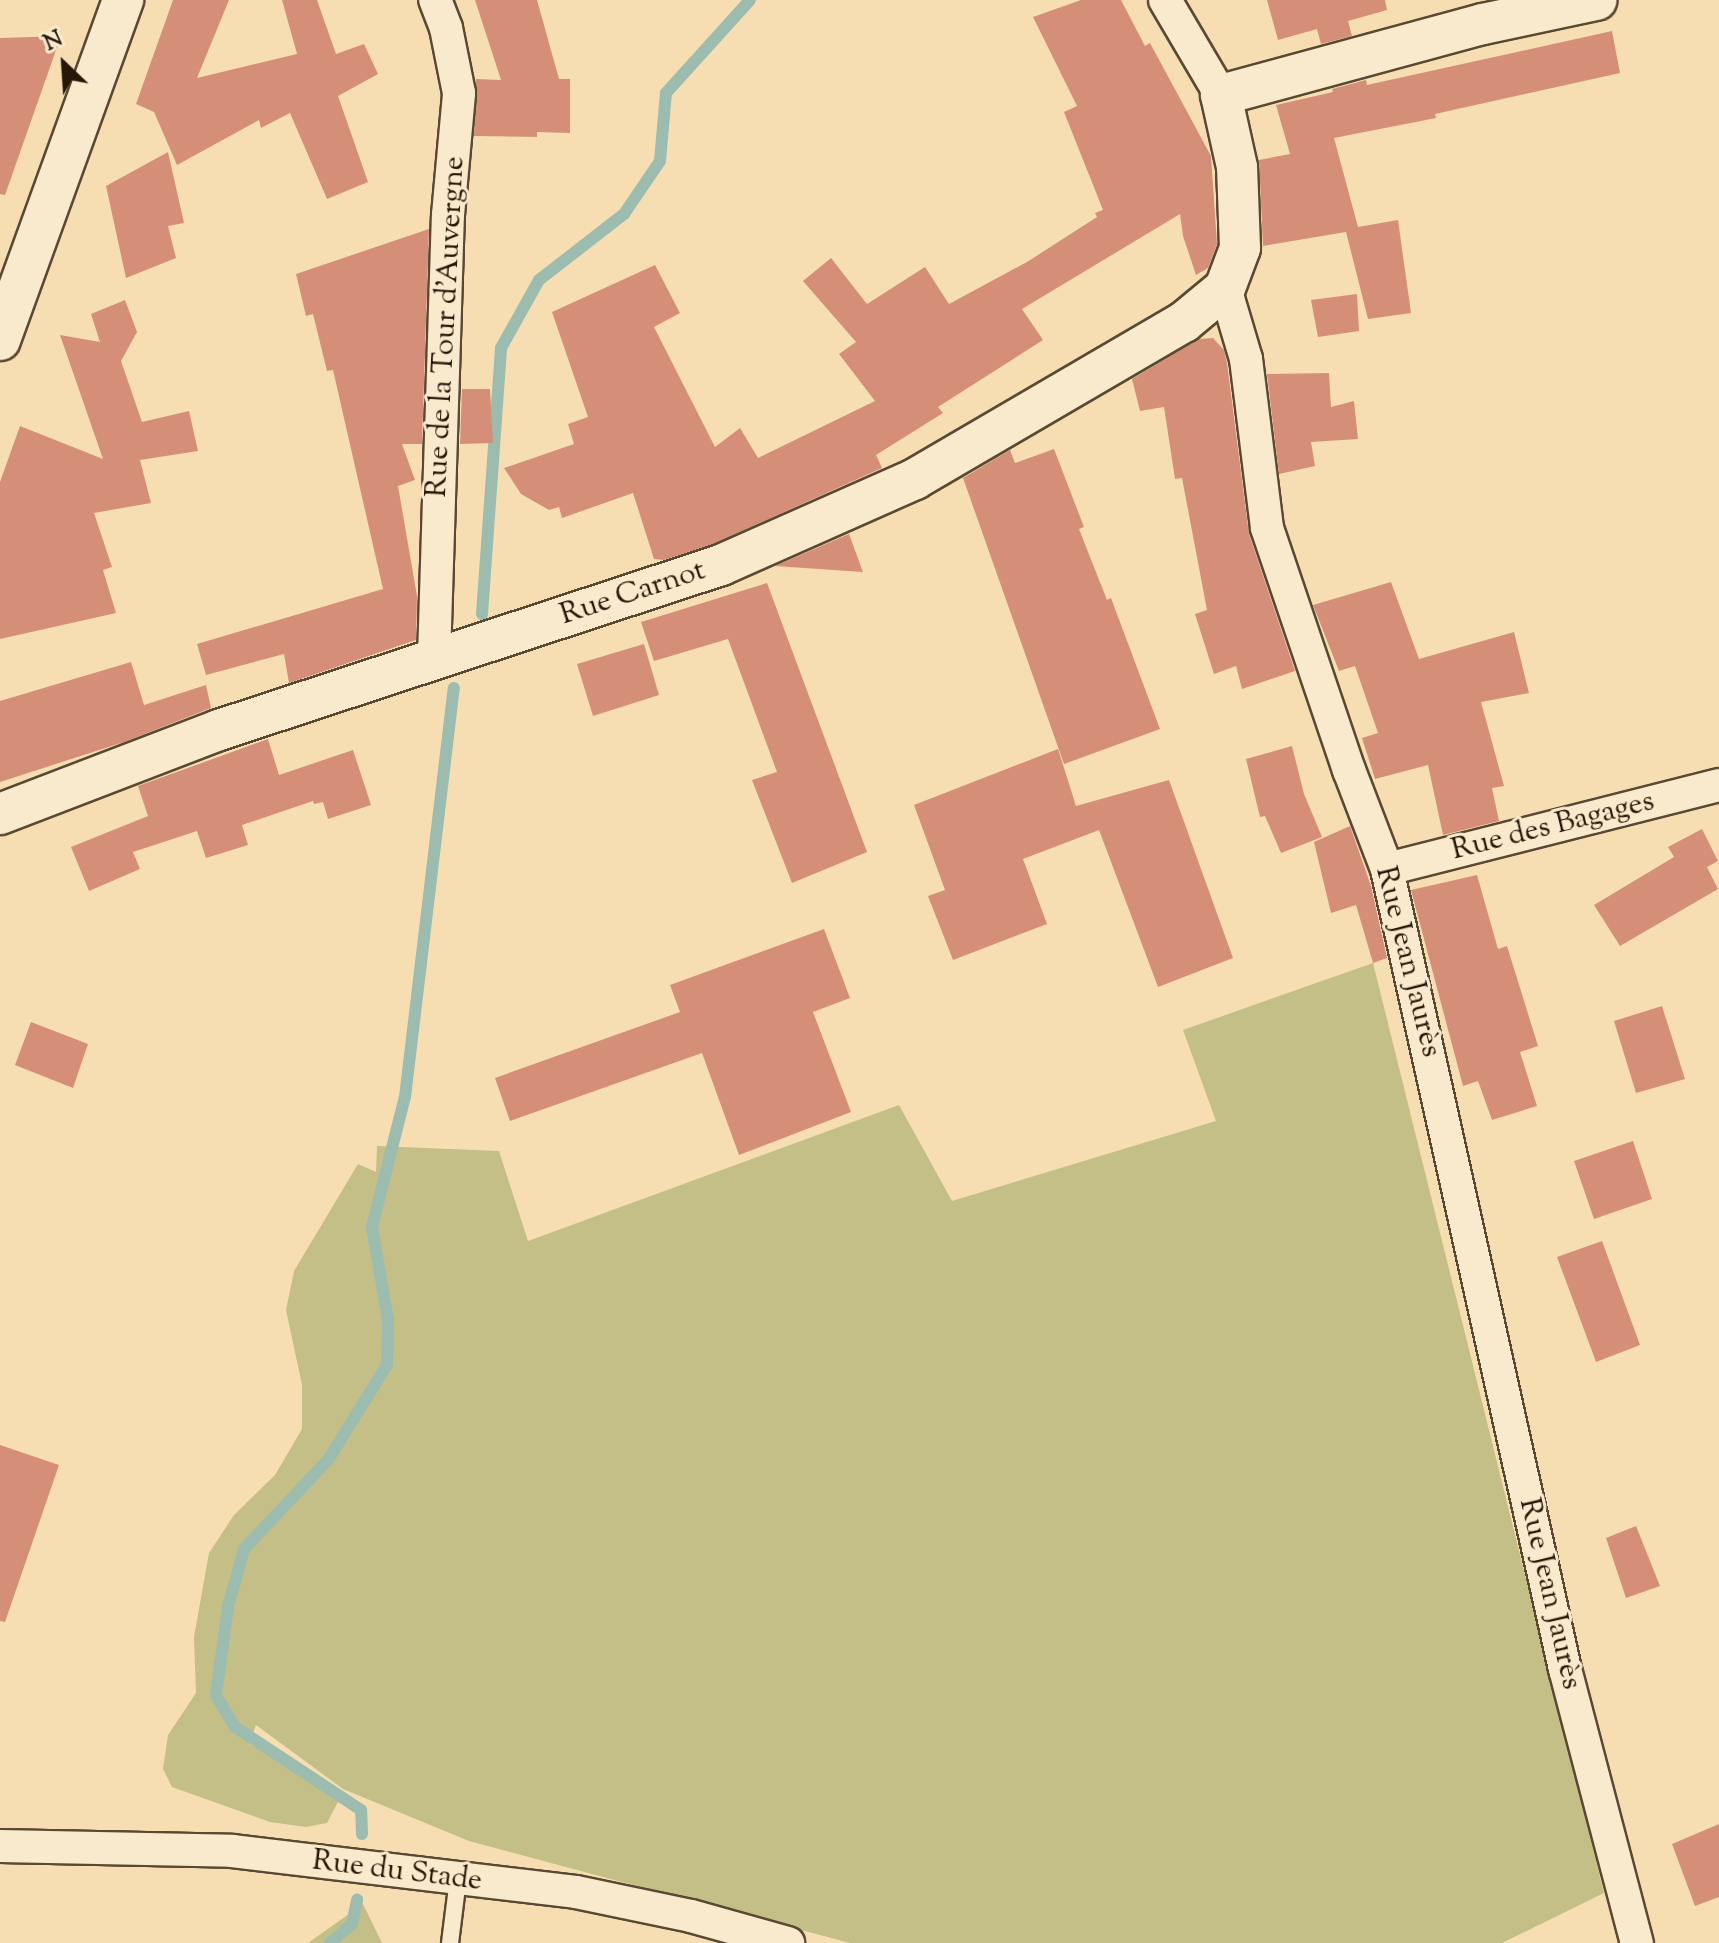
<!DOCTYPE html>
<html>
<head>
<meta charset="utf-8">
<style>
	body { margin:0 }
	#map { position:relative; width:1719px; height:1943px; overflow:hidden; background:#f6deb2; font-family:"Sorts Mill Goudy",serif }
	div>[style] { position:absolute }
	.green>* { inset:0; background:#c4bf87 }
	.stream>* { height:12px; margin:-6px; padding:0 6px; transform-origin:6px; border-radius:6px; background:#9dbcb0 }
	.building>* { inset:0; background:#d58f78 }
	.roads { filter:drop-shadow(2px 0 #5a4932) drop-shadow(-2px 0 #5a4932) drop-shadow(0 2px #5a4932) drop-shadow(0 -2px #5a4932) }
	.service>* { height:16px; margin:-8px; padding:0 8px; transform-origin:8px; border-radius:8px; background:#f9eacd }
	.minor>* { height:32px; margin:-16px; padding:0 16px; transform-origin:16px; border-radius:16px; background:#f9eacd }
	.tertiary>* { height:40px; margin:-20px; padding:0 20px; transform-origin:20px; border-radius:20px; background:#f9eacd }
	span { translate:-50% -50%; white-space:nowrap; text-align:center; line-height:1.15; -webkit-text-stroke:6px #f9eacd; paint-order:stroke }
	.street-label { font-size:30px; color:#261708 }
	.north { position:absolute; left:24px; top:24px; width:80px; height:80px; -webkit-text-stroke:6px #f9eacd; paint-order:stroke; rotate:335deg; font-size:22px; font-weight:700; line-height:32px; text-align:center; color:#261708 }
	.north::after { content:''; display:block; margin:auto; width:28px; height:36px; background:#261708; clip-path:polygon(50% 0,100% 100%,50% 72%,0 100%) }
</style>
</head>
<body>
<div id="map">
	<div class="green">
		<div style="clip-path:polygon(1373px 963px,1604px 1893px,1502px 1943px,850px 1943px,469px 1841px,343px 1789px,256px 1725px,249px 1744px,323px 1778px,340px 1798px,327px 1823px,306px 1827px,270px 1822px,172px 1787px,163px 1769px,168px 1735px,196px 1693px,194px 1637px,209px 1553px,234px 1515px,275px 1475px,302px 1429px,302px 1385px,286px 1310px,294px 1271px,358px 1164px,376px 1172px,377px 1146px,499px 1151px,528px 1241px,899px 1105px,952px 1201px,1216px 1121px,1183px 1030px)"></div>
		<div style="clip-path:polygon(363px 1904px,382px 1943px,308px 1943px)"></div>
	</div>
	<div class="stream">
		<div style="left:482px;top:614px;width:267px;rotate:-85.9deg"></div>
		<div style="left:501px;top:348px;width:78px;rotate:-60.8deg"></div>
		<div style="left:539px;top:280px;width:108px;rotate:-37.8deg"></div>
		<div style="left:624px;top:214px;width:64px;rotate:-55.8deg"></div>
		<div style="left:660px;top:161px;width:68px;rotate:-85deg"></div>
		<div style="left:666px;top:93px;width:125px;rotate:-47.9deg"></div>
		<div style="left:362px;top:1834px;width:24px;rotate:-92deg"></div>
		<div style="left:361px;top:1810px;width:151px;rotate:-146.6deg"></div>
		<div style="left:235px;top:1727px;width:37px;rotate:-121deg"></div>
		<div style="left:216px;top:1695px;width:89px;rotate:-82.2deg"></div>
		<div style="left:228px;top:1607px;width:60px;rotate:-74.6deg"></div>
		<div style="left:244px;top:1549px;width:122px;rotate:-46.7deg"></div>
		<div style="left:328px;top:1460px;width:112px;rotate:-58.2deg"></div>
		<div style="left:387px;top:1365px;width:45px;rotate:-88.7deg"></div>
		<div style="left:388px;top:1320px;width:94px;rotate:-99.8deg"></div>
		<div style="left:372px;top:1227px;width:134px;rotate:-75.8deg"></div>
		<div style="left:405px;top:1097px;width:412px;rotate:-83.2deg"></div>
		<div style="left:330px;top:1943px;width:29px;rotate:-41deg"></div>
		<div style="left:352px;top:1924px;width:25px;rotate:-78deg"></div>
	</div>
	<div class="building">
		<div style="clip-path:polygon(173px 0,229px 0,197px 78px,297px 54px,282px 0,317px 0,336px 54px,364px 44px,378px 74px,338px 96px,368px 182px,327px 199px,290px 113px,261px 128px,259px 120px,177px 165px,154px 112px,136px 104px)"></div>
		<div style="clip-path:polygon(475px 0,537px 0,559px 79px,570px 79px,570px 133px,537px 132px,537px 137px,474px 136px,476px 79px,501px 80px)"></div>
		<div style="clip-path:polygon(1081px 0,1121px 0,1145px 46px,1150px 43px,1211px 156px,1217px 244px,1208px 268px,1196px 275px,1183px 236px,1180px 214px,1022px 309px,1043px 340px,938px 407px,943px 413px,876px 455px,882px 468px,713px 544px,664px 560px,654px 559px,633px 493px,562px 518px,559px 507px,549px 510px,521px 494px,504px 468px,574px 444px,568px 424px,588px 417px,552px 312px,655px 265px,680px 313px,654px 327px,715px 447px,740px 428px,758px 458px,875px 401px,839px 354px,856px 342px,803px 281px,831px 258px,867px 304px,925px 267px,949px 304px,1027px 262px,1097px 217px,1095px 213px,1103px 210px,1064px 112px,1077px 106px,1033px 17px)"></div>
		<div style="clip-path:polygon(1267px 0,1385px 0,1387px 10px,1348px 21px,1352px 36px,1321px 44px,1317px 29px,1278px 40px)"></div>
		<div style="clip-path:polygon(1612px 31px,1620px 73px,1435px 114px,1436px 118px,1334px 138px,1358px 227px,1398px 220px,1411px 313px,1368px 319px,1346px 232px,1263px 246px,1259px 160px,1290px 154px,1276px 105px,1333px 92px,1332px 89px,1366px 80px,1367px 85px)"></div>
		<div style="clip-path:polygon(61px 36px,5px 195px,0 194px,0 38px)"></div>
		<div style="clip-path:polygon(168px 152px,184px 223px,168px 226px,176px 258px,126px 278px,106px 186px)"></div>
		<div style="clip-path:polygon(429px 229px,422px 444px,402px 444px,415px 480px,398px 486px,417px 596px,416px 640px,289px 683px,284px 654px,206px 675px,197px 644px,383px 589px,333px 370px,327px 371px,313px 314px,306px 316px,296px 274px)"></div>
		<div style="clip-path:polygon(1357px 294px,1359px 331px,1318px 337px,1311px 300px)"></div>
		<div style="clip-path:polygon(125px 300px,137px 332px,121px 361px,142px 422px,189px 411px,198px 451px,140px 460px,151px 503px,94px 513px,112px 567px,103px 570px,116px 613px,0 639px,0 482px,20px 426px,103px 459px,60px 335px,100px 342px,91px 314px)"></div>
		<div style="clip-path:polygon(1213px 338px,1224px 350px,1227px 363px,1249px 534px,1295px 671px,1242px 689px,1236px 666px,1214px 674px,1195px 614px,1207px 610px,1182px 478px,1175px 479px,1164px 407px,1140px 411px,1132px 379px,1199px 339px)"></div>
		<div style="clip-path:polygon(1329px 373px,1331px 407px,1354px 401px,1358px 439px,1311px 442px,1315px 466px,1279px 474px,1267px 374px)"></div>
		<div style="clip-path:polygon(462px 389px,490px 389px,493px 443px,460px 444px)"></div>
		<div style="clip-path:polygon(1054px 449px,1084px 527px,1079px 529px,1107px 600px,1111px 598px,1160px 729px,1064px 764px,963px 478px,1010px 450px,1015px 463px)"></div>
		<div style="clip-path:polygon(849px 534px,863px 572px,775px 566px)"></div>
		<div style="clip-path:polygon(1391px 582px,1419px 659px,1514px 632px,1529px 693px,1481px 702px,1504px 786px,1492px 788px,1499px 821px,1443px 835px,1428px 765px,1375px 779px,1362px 738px,1378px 733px,1355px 666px,1339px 671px,1313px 605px)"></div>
		<div style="clip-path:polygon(767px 583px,867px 852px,792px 883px,752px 780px,777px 772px,728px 639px,654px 661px,641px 622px)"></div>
		<div style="clip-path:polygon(644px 644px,659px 695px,593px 716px,577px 664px)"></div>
		<div style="clip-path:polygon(131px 662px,144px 705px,206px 685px,211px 708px,124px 742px,0 782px,0 701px)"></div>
		<div style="clip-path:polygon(268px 739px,279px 775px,353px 750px,371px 805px,328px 819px,323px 802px,314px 804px,313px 801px,242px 825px,248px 845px,206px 858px,197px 831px,133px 852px,140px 869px,89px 891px,71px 847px,148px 816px,138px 786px)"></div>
		<div style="clip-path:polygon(1292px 746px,1304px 794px,1322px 837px,1281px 853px,1265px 816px,1260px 817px,1246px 759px)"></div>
		<div style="clip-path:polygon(1058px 749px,1076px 806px,1169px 780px,1233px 958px,1158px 987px,1099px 830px,1023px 859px,1047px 924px,953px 960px,928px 896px,945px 890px,914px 805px)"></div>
		<div style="clip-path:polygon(1350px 826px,1371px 886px,1387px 958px,1373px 963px,1356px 905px,1331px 913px,1314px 842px)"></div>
		<div style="clip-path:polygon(1702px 829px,1718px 861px,1707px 867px,1718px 889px,1620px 946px,1594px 905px,1674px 857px,1668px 847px)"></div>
		<div style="clip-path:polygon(1477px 875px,1498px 949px,1507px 946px,1538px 1046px,1520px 1052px,1537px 1106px,1492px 1120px,1478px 1081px,1463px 1086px,1411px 890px)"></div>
		<div style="clip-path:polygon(824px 929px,850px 998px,813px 1012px,851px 1112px,739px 1155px,702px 1053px,510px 1121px,495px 1078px,680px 1012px,670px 985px)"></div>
		<div style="clip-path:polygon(1662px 1006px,1685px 1079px,1636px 1093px,1614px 1021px)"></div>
		<div style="clip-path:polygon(31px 1022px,88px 1044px,73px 1088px,15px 1065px)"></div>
		<div style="clip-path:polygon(1633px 1141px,1652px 1199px,1594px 1219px,1574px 1161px)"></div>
		<div style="clip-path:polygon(1602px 1241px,1640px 1345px,1596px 1362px,1557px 1257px)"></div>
		<div style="clip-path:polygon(0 1445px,59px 1465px,5px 1622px,0 1621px)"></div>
		<div style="clip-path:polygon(1636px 1526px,1660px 1586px,1626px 1598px,1606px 1538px)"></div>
		<div style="clip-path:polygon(1719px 1824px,1719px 1897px,1695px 1906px,1672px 1844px)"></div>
	</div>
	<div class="roads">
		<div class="service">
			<div style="left:450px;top:1943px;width:64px;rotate:-82.9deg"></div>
		</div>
		<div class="minor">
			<div style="left:1165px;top:0;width:110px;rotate:59.5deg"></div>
			<div style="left:1225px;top:288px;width:74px;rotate:73.5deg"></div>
			<div style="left:1246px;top:359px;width:170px;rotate:82.9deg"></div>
			<div style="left:1267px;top:528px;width:256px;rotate:71.3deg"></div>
			<div style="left:1349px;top:770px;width:106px;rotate:69deg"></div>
			<div style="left:1387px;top:869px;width:820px;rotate:77.46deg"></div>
			<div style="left:1565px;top:1669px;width:283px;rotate:75.3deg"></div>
			<div style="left:434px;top:658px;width:443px;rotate:-88.2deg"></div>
			<div style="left:448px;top:215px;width:122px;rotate:-84.8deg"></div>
			<div style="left:459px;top:93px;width:66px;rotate:-101.3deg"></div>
			<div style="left:446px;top:28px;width:30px;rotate:-111deg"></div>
			<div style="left:1387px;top:869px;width:342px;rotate:-14.2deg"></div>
			<div style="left:0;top:1846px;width:232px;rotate:1.2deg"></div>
			<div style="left:232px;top:1851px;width:346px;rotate:6.8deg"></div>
			<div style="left:576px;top:1892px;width:117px;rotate:11.8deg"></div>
			<div style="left:691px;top:1916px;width:101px;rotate:15.6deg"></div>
		</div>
		<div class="tertiary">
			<div style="left:0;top:340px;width:362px;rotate:-70.1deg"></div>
			<div style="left:0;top:814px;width:235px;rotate:-21deg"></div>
			<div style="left:219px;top:730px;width:528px;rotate:-18.19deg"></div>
			<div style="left:721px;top:565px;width:212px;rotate:-23.9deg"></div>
			<div style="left:915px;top:479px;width:311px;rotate:-30.3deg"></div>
			<div style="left:1184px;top:322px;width:53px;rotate:-39.7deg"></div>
			<div style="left:1225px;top:288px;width:43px;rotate:-69.4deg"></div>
			<div style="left:1240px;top:248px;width:81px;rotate:-92.1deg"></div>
			<div style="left:1237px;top:167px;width:74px;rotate:-102.5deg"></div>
			<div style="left:1221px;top:95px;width:271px;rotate:-15.2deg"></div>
			<div style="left:1483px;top:24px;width:116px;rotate:-12deg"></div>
		</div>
	</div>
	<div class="street-label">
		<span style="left:447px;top:327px;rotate:-87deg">Rue de la Tour d'Auvergne</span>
		<span style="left:633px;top:594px;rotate:-18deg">Rue Carnot</span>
		<span style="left:1553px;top:827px;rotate:-14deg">Rue des Bagages</span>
		<span style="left:1407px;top:962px;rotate:76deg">Rue Jean Jaurès</span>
		<span style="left:1549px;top:1594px;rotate:77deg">Rue Jean Jaurès</span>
		<span style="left:397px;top:1872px;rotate:7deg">Rue du Stade</span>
	</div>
	<div class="north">N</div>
</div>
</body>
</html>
